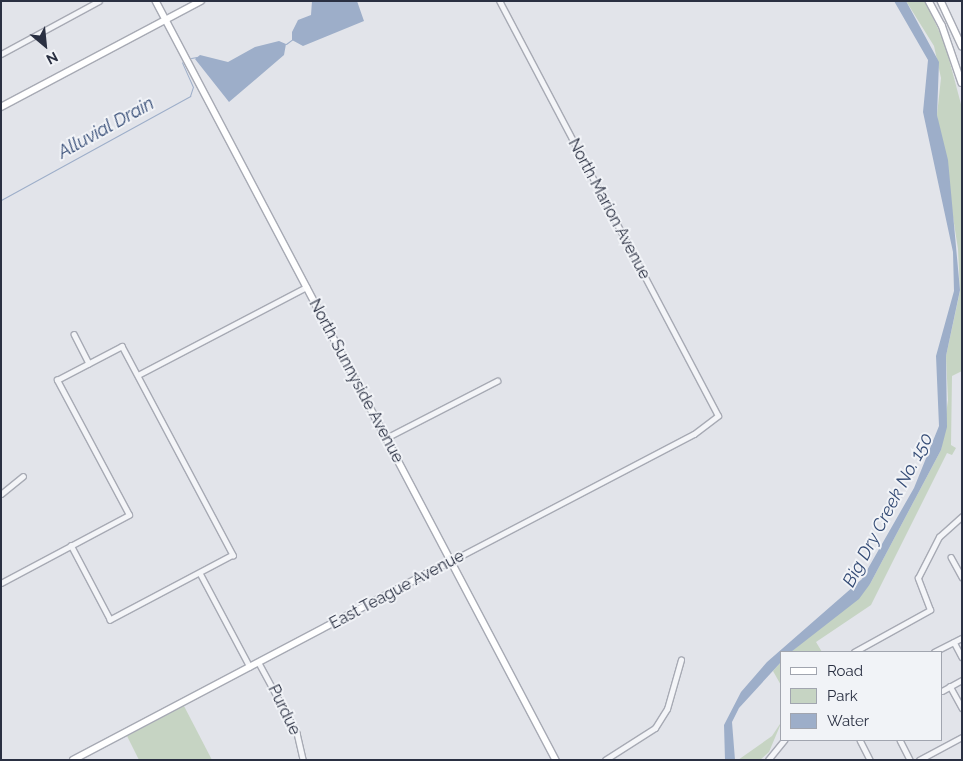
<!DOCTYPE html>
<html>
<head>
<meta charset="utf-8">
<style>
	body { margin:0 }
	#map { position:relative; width:963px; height:761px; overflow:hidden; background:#e2e4ea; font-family:Raleway,sans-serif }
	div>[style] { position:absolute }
	.green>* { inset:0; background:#c6d4c3 }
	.water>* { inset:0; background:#9daec9 }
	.stream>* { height:1px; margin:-0.5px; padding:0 0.5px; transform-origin:0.5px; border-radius:0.5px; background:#9daec9 }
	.roads { filter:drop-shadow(1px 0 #a7aab4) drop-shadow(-1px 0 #a7aab4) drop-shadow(0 1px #a7aab4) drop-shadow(0 -1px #a7aab4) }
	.street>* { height:4.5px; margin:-2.25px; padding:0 2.25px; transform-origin:2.25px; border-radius:2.25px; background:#f4f5f8 }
	.secondary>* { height:5.5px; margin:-2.75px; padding:0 2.75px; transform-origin:2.75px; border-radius:2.75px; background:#fff }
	span { translate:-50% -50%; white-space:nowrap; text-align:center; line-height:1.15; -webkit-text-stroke:4px #f1f3f7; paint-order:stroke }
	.street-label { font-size:16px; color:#2a3042 }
	.water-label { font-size:18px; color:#344b75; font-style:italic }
	.frame { position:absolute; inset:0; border:2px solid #2a3042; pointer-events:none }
	.legend { position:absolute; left:780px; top:651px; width:162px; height:90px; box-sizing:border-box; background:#f1f3f7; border:1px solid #a1a5af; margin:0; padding:6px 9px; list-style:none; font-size:15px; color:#2a3042 }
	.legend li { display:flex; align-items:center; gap:10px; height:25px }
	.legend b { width:25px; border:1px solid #a1a5af }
	.north { position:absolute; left:20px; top:20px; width:50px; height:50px; -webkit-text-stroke:4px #f1f3f7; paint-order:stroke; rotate:152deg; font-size:14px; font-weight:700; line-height:20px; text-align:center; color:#2a3042 }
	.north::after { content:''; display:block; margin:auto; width:18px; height:22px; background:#2a3042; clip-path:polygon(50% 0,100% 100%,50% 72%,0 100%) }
</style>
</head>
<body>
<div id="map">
	<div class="green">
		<div style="clip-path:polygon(906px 1px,925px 1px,928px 7px,945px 44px,962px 108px,962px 371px,952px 376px,951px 445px,956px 448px,952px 455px,947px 453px,871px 605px,816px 642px,822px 652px,791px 652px,870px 584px,941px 450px,948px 400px,946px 356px,960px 291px,958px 249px,937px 115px,941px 78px,934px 46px)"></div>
		<div style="clip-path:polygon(782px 661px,782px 687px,773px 671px)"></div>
		<div style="clip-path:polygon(184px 706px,212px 760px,139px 760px,127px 736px)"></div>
		<div style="clip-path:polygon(782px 721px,769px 752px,760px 760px,738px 760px,772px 736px)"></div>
	</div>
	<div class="water">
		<div style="clip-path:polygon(312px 1px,357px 1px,364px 21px,303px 46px,292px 40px,292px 32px,298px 20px,311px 15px)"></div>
		<div style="clip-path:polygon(894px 1px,906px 1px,939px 62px,937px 115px,948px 160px,960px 290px,946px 356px,947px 427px,941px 450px,870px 584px,859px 599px,791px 652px,782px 652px,782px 661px,739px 708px,732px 722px,735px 760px,725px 760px,724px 725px,741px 692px,767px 662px,862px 579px,914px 488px,939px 426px,936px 356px,954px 291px,953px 252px,923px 112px,928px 60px)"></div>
		<div style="clip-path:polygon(279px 41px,286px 44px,284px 55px,229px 102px,195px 59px,200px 55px,228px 62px,255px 47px)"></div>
	</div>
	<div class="stream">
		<div style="left:286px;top:44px;width:9px;rotate:-36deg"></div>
		<div style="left:191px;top:58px;width:6px;rotate:-9deg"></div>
		<div style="left:1px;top:200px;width:216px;rotate:-28.8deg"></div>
		<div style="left:190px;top:96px;width:9px;rotate:-72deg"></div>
		<div style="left:193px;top:87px;width:27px;rotate:-114deg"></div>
	</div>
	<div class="roads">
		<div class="street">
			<div style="left:1px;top:54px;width:111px;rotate:-28.4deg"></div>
			<div style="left:74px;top:334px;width:33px;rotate:63deg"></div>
			<div style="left:138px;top:375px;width:190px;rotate:-27.6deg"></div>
			<div style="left:386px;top:438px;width:125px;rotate:-27.2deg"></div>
			<div style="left:1px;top:494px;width:28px;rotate:-39deg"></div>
			<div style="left:951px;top:557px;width:23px;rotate:61deg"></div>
			<div style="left:451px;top:561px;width:274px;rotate:-27.6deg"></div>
			<div style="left:694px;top:434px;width:30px;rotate:-37deg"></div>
			<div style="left:718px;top:416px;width:469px;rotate:-117.8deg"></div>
			<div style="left:200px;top:573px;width:106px;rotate:62deg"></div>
			<div style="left:1px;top:583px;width:145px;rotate:-28deg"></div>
			<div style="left:129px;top:515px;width:153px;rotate:-118.1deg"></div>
			<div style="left:57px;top:380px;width:73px;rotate:-27.6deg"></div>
			<div style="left:122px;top:346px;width:237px;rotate:62deg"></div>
			<div style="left:233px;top:555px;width:139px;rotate:152.1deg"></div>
			<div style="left:110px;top:620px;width:84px;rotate:-117.8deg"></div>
			<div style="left:954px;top:642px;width:17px;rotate:62deg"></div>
			<div style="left:854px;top:652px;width:87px;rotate:-28.9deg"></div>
			<div style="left:930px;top:610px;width:34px;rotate:-111deg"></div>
			<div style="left:918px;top:578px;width:46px;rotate:-62.9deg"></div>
			<div style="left:939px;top:537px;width:31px;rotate:-42deg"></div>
			<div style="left:934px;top:652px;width:31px;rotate:-27deg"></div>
			<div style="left:259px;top:663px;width:80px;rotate:61.5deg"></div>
			<div style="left:297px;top:733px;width:28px;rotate:77deg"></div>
			<div style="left:950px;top:686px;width:25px;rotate:61deg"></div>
			<div style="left:942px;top:691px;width:23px;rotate:-29deg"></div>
			<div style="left:860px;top:740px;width:22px;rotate:63deg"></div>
			<div style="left:900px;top:740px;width:22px;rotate:63deg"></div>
			<div style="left:605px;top:760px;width:59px;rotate:-32.6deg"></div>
			<div style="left:655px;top:728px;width:22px;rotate:-58deg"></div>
			<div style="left:667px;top:709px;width:51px;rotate:-74.1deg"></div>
			<div style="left:768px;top:760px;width:26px;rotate:-51deg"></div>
			<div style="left:919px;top:760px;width:49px;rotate:-28.1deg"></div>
		</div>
		<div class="secondary">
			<div style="left:156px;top:1px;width:858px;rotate:62.21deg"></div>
			<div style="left:929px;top:1px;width:27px;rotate:62deg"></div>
			<div style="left:942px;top:25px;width:61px;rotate:71deg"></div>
			<div style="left:941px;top:1px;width:50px;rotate:65deg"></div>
			<div style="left:1px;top:107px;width:226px;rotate:-27.9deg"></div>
			<div style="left:73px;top:760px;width:427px;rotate:-27.8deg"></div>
		</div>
	</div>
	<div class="street-label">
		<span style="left:609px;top:209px;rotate:62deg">North Marion Avenue</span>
		<span style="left:356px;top:381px;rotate:62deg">North Sunnyside Avenue</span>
		<span style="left:397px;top:590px;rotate:-28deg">East Teague Avenue</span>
		<span style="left:284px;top:710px;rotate:64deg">Purdue</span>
	</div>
	<div class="water-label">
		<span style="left:106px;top:128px;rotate:-29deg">Alluvial Drain</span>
		<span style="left:888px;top:510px;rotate:-62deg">Big Dry Creek No. 150</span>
	</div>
	<div class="frame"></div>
	<ul class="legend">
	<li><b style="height:6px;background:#fff"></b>Road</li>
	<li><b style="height:14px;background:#c6d4c3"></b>Park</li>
	<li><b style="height:14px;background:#9daec9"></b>Water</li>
	</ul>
	<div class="north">N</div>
</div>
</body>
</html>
